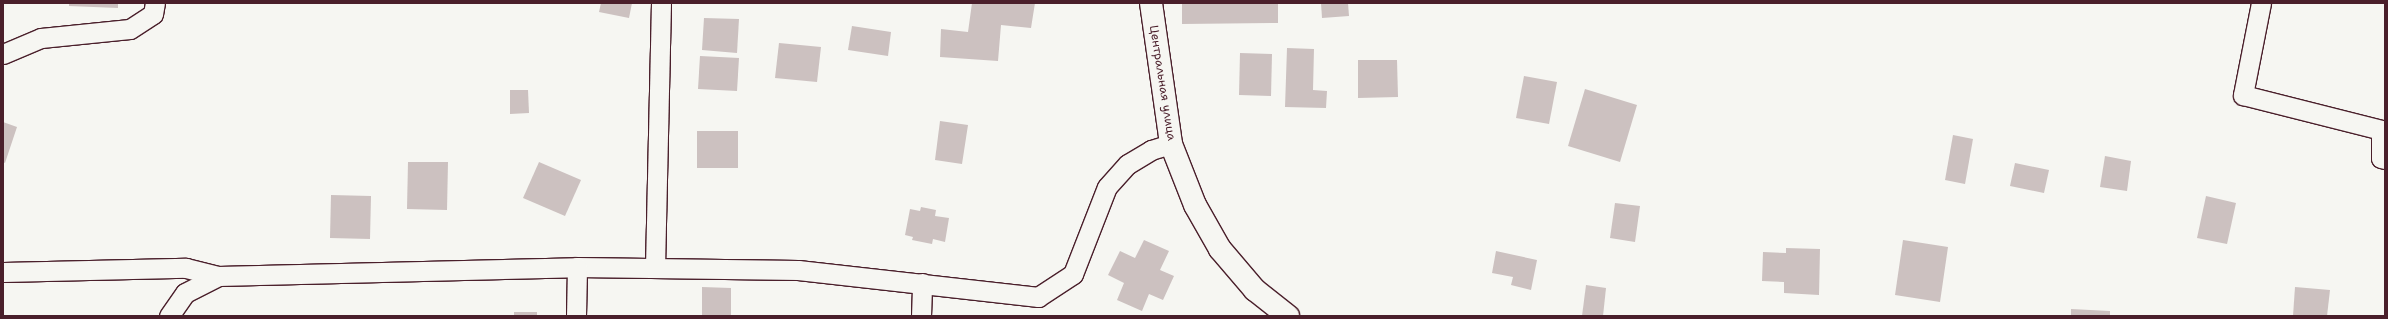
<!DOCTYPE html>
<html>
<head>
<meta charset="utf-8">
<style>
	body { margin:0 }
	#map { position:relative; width:2388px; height:319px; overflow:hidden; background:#f6f6f2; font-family:"Shantell Sans",sans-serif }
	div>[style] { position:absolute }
	.building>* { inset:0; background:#ccc1c0 }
	.roads { filter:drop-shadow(1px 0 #4a1f2b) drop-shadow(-1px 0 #4a1f2b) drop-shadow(0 1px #4a1f2b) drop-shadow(0 -1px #4a1f2b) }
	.minor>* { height:19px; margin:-9.5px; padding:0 9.5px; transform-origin:9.5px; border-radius:9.5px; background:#f6f6f2 }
	.tertiary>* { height:22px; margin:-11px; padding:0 11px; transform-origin:11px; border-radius:11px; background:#f6f6f2 }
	span { translate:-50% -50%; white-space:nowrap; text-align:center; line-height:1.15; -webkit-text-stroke:3.5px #f6f6f2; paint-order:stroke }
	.street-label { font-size:12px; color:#4a1f2b }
	.frame { position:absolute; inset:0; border:4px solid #4a1f2b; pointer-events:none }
</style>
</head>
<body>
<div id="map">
	<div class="building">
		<div style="clip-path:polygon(69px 3px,118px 3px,118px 8px,69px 6px)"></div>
		<div style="clip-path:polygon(601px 3px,632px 3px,629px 18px,599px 12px)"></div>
		<div style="clip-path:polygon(972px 3px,1035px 3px,1031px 28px,1001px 25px,998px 61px,940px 57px,941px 29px,968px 32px)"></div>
		<div style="clip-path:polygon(1245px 3px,1278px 3px,1278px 23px,1182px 24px,1182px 4px)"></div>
		<div style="clip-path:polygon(1321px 3px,1348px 3px,1349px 16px,1322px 18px)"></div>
		<div style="clip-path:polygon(704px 18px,739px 19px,737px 53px,702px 50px)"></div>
		<div style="clip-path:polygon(852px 26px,891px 32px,888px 56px,848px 50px)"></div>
		<div style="clip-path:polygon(779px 43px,821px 47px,817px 82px,775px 78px)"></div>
		<div style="clip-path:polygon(1287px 48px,1314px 49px,1313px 90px,1327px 91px,1326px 108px,1285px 107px)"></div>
		<div style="clip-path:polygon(1240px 53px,1272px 54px,1271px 96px,1239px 95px)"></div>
		<div style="clip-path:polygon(700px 56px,739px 58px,737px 91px,698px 89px)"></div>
		<div style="clip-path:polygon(1358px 60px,1397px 60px,1398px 97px,1358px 98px)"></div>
		<div style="clip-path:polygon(1524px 76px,1557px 82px,1549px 124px,1516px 118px)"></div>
		<div style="clip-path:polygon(1585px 89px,1637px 105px,1620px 162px,1568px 146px)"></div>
		<div style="clip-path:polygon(510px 90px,528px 90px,529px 113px,510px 114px)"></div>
		<div style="clip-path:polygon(940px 121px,968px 125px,962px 164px,935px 160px)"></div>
		<div style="clip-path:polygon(3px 122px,17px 127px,5px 163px,3px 162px)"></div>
		<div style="clip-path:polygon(697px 131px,738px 131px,738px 168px,697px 168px)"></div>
		<div style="clip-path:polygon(1953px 135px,1973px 139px,1965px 184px,1945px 180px)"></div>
		<div style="clip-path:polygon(2105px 156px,2131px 161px,2127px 191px,2100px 187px)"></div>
		<div style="clip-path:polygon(408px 162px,448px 162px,447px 210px,407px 209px)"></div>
		<div style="clip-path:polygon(539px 162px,581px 180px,565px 216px,523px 198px)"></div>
		<div style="clip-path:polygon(2015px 163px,2049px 170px,2044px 193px,2010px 186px)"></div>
		<div style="clip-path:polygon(331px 195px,371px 196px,370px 239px,330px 238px)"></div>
		<div style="clip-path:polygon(2206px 196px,2236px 203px,2227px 244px,2197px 238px)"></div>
		<div style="clip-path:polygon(1615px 203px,1640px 206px,1635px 242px,1610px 238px)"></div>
		<div style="clip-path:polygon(921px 207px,936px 210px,935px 216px,949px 218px,945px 242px,933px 239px,932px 244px,912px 240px,913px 237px,905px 235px,910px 209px,920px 211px)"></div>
		<div style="clip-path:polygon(1144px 240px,1169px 251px,1160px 270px,1174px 276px,1163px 300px,1149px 294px,1142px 311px,1117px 300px,1124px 283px,1108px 275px,1120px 251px,1135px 258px)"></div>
		<div style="clip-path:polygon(1903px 240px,1948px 247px,1940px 302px,1895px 295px)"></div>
		<div style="clip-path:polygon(1786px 248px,1820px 249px,1819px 295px,1784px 293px,1784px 282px,1762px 281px,1763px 252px,1786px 253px)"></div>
		<div style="clip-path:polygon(1496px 251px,1537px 260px,1531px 290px,1511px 285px,1513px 277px,1492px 273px)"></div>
		<div style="clip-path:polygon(1586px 285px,1606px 288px,1603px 316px,1582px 316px)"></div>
		<div style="clip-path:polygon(702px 287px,731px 288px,731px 316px,702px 316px)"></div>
		<div style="clip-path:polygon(2295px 287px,2330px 290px,2327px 316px,2293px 316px)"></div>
		<div style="clip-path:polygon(2071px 309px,2110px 311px,2110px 316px,2071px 316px)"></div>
		<div style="clip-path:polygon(514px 312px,537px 312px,537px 316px,514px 316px)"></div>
	</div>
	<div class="roads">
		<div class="minor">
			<div style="left:2261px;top:3px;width:94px;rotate:101.1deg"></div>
			<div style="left:2243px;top:95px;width:142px;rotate:14.2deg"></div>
			<div style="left:2381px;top:130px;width:28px;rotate:90deg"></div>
			<div style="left:2381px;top:158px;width:4px;rotate:14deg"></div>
			<div style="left:3px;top:54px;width:41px;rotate:-22.8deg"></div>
			<div style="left:41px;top:38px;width:89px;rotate:-5.8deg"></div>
			<div style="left:130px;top:29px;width:27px;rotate:-33deg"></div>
			<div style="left:153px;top:14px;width:11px;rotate:-80deg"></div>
			<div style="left:655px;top:267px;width:264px;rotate:-88.7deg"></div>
			<div style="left:3px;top:272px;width:183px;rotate:-1.3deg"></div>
			<div style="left:186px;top:268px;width:33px;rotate:14deg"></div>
			<div style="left:218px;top:276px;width:359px;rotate:-1.4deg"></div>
			<div style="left:577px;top:267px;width:221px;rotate:0.8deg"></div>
			<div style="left:798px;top:270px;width:242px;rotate:6.4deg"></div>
			<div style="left:1038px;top:297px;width:42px;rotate:-33.3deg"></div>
			<div style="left:1073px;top:274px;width:93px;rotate:-68.7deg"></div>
			<div style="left:1107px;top:187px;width:31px;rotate:-48deg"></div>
			<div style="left:1128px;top:164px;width:27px;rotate:-31deg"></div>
			<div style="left:1151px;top:150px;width:21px;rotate:-17deg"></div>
			<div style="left:169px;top:316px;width:28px;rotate:-55deg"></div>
			<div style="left:185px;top:293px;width:37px;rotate:-27deg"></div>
			<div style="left:576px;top:316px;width:49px;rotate:-88.8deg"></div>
			<div style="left:921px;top:316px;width:33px;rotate:-88deg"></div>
		</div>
		<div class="tertiary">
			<div style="left:1151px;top:3px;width:142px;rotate:81.9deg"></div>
			<div style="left:1171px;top:144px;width:66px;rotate:68.5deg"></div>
			<div style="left:1195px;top:205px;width:51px;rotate:60.4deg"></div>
			<div style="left:1220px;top:249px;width:54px;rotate:49.5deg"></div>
			<div style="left:1255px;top:290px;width:42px;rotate:38.2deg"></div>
		</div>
	</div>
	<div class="street-label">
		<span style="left:1162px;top:83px;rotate:81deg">Центральная улица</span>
	</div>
	<div class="frame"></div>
</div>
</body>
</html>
